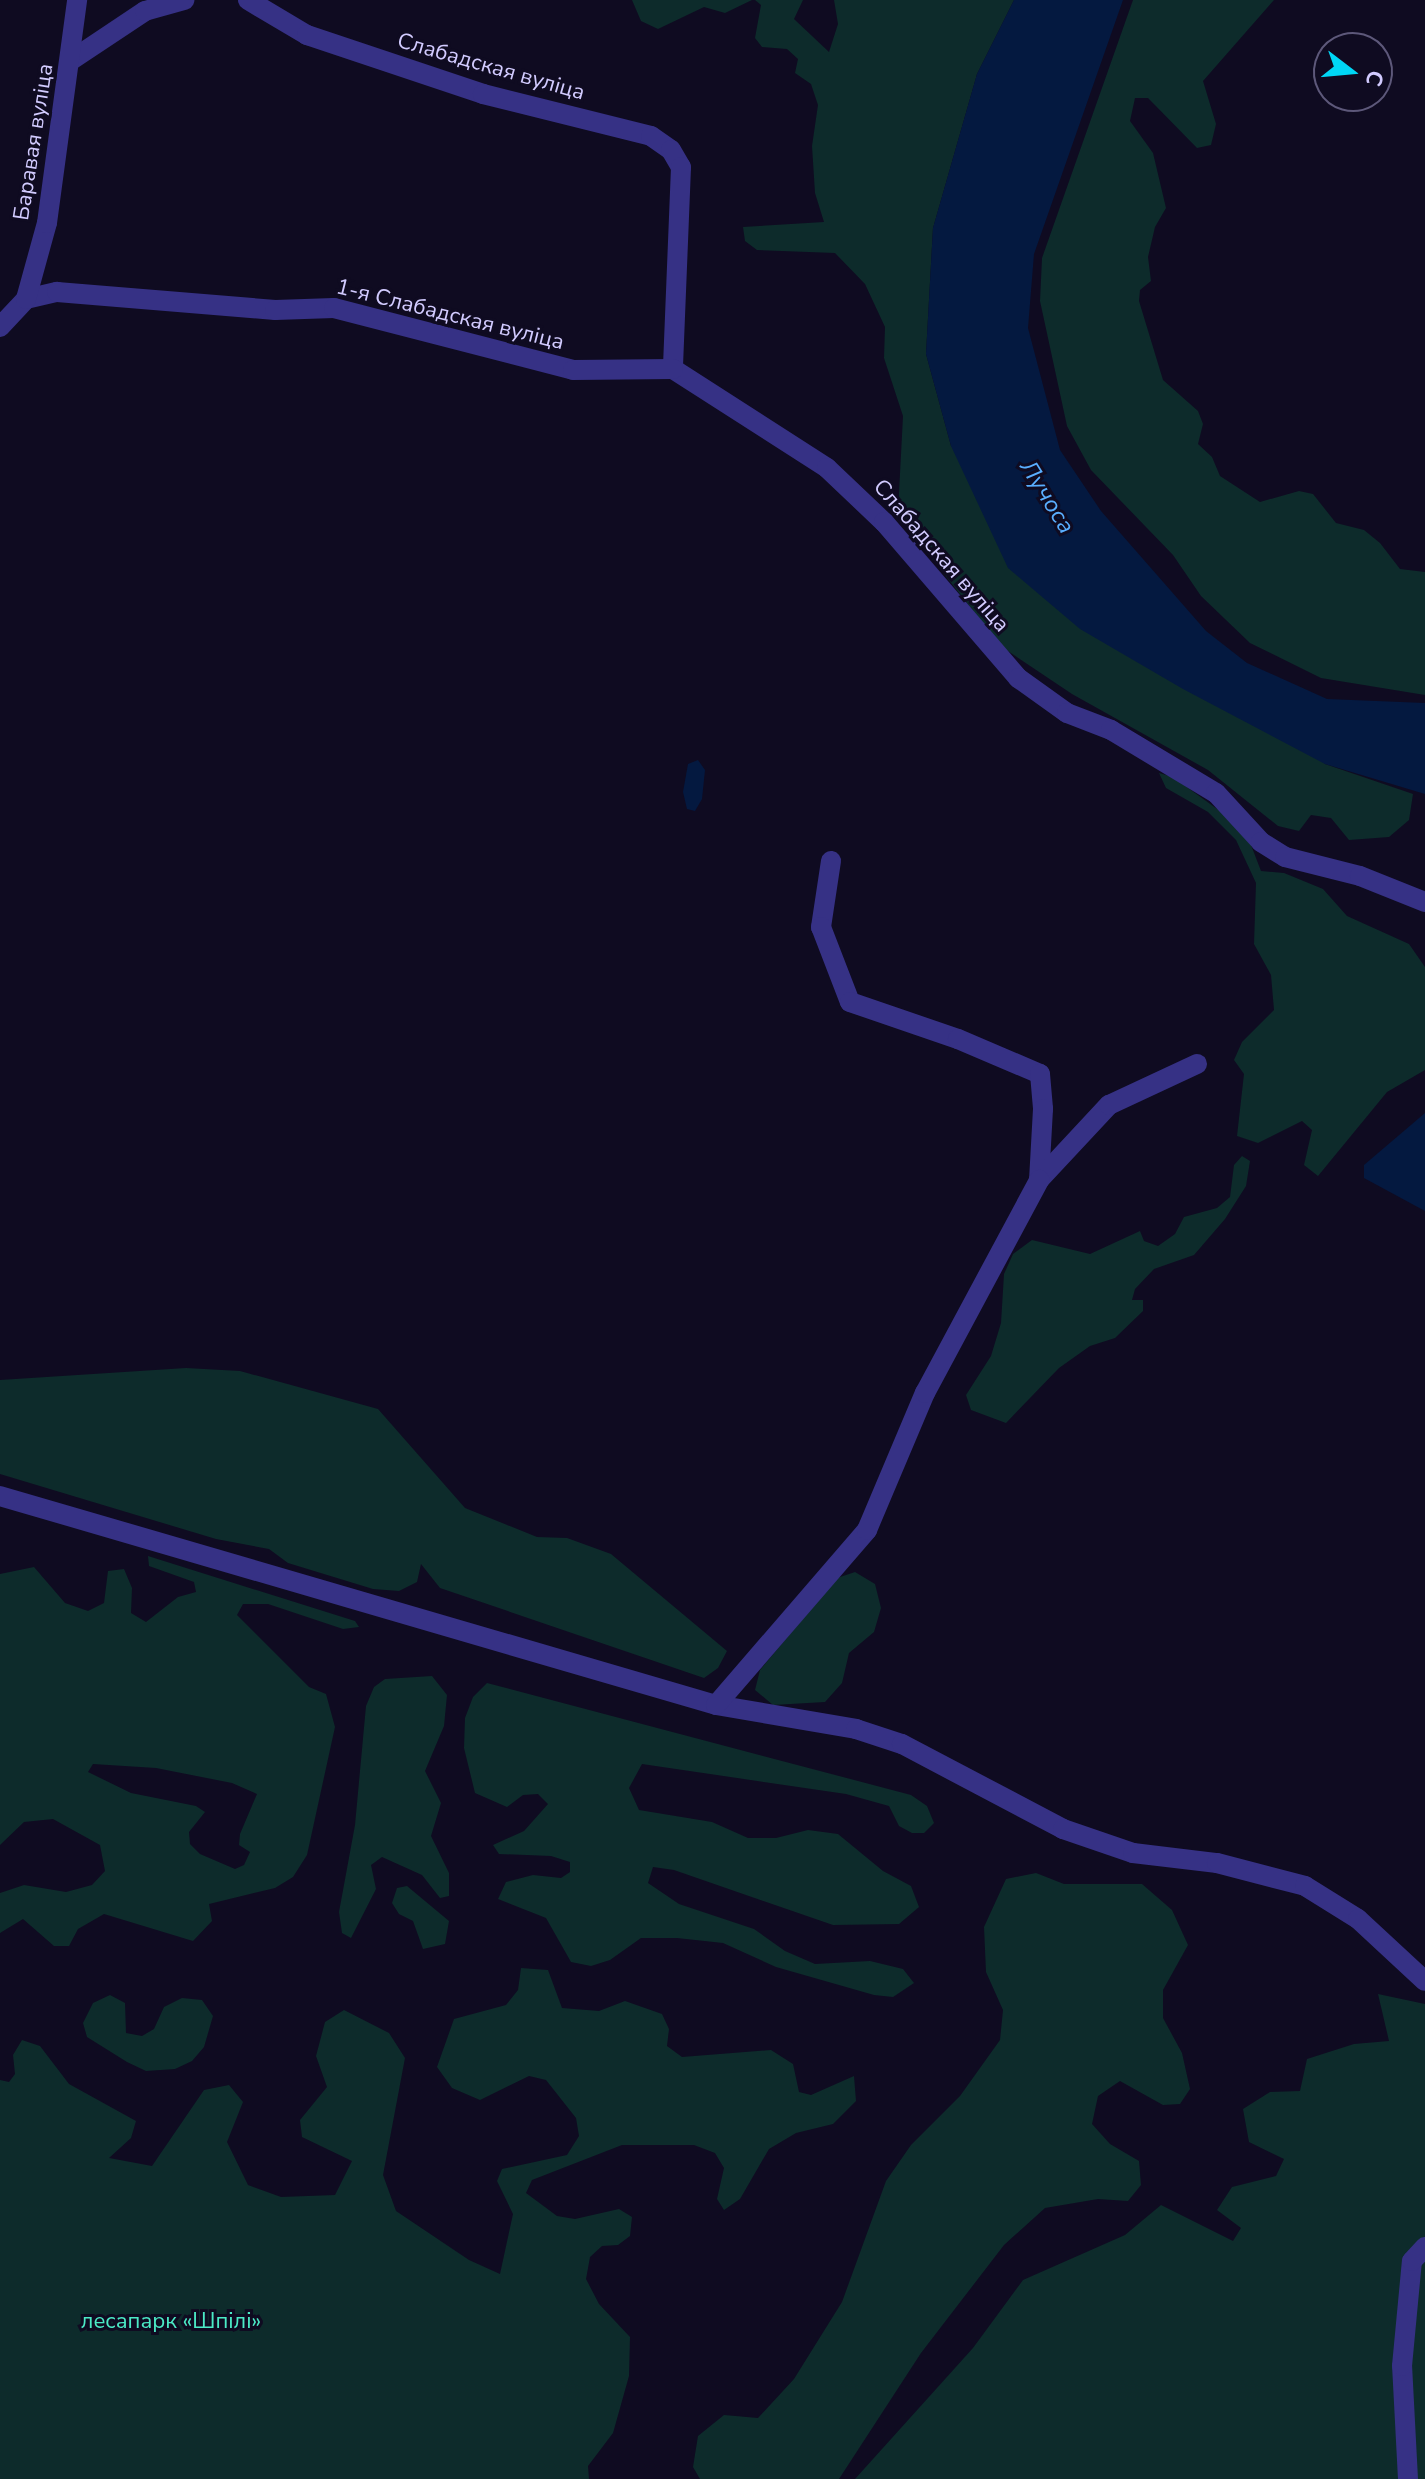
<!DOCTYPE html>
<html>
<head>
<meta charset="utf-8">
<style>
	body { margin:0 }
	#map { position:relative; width:1425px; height:2479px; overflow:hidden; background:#0f0b21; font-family:"Nunito Sans",sans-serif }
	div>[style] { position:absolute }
	.green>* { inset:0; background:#0d2b2b }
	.water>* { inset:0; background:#041940 }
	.minor>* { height:20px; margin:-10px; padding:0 10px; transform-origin:10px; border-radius:10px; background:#363185 }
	span { translate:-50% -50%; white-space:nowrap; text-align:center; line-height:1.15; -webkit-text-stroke:6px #0f0b21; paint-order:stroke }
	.street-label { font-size:22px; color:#d2cbff }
	.park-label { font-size:22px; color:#4beac6 }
	.water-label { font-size:24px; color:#59aeff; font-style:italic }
	.north { position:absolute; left:1313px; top:32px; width:80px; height:80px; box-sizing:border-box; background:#0f0b21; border:2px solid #5d587a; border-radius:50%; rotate:106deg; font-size:22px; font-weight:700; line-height:32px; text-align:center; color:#d2cbff }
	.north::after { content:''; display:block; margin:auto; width:28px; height:36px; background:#00d7f6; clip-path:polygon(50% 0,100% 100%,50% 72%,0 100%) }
</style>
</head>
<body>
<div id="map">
	<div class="green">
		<div style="clip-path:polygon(632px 0,752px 0,725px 13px,704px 7px,658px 29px,641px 21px)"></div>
		<div style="clip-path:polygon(755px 0,803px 0,794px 19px,829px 52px,838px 24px,834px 0,1014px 0,977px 74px,933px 228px,926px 354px,951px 446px,1325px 764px,1413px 794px,1409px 820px,1389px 837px,1349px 840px,1331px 818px,1311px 815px,1299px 831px,1278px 826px,1208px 770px,1072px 694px,1002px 647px,925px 550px,898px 512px,903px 416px,884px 358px,885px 327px,865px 284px,835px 253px,757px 250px,745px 241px,743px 227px,824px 222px,815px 193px,812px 146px,818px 105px,811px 84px,795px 73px,798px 59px,787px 49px,762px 47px,755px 38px,761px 5px)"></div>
		<div style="clip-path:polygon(1133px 0,1274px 0,1203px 81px,1216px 124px,1211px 145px,1197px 148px,1148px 98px,1135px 98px,1130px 121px,1153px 153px,1166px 208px,1155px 227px,1148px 257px,1151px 281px,1140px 290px,1139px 301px,1163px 380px,1198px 411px,1203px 424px,1198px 444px,1212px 457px,1220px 476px,1260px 502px,1299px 491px,1313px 494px,1336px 523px,1364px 530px,1380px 543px,1400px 569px,1425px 572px,1425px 695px,1321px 678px,1250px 643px,1201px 596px,1173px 555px,1091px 470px,1067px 426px,1040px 301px,1042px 258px)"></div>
		<div style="clip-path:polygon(1159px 773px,1173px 777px,1224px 814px,1251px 845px,1261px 871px,1284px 873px,1323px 889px,1347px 916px,1409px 944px,1425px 967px,1425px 1070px,1387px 1092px,1318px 1176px,1304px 1165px,1312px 1130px,1302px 1121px,1258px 1143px,1237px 1136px,1244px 1074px,1234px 1060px,1242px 1042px,1274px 1010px,1271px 975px,1254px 944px,1256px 883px,1236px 840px,1208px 812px,1166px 788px)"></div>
		<div style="clip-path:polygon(1242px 1156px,1250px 1161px,1246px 1186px,1225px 1219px,1194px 1255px,1154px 1269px,1135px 1289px,1132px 1300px,1143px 1300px,1143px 1311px,1115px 1338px,1090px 1346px,1059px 1368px,1006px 1423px,971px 1410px,966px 1395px,991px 1356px,1001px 1323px,1004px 1274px,1013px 1254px,1032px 1240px,1090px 1254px,1140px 1231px,1144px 1241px,1158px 1246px,1175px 1234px,1184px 1217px,1217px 1208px,1230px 1197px,1234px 1165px)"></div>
		<div style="clip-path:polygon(186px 1368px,240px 1371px,378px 1409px,465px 1508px,537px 1537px,567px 1538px,611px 1554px,727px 1651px,718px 1668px,704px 1678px,440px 1588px,421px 1564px,417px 1582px,399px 1591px,373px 1589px,288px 1563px,269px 1549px,216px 1539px,0 1474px,0 1380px)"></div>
		<div style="clip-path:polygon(evenodd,148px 1556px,355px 1621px,359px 1627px,343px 1629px,268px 1604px,243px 1604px,237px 1615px,309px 1687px,326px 1694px,335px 1727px,307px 1855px,293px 1877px,275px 1888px,209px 1904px,212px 1921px,193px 1941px,104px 1914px,78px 1929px,69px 1946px,54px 1946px,23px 1919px,0 1933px,0 1893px,24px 1885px,66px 1892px,92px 1885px,105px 1871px,100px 1845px,53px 1819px,24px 1822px,0 1845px,0 1574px,34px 1567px,65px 1603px,88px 1611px,104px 1603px,108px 1571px,124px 1569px,132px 1588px,131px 1613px,146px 1622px,178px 1597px,196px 1592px,194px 1582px,149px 1566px,148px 1556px,93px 1764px,156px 1768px,232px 1783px,257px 1794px,240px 1834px,239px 1845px,250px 1852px,244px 1865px,235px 1869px,200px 1854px,190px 1844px,189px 1832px,205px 1812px,196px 1806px,131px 1793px,88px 1772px,93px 1764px)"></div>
		<div style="clip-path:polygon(855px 1572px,875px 1584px,881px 1608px,874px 1632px,849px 1653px,842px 1683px,825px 1702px,773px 1705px,755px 1690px,760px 1670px,837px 1578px)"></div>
		<div style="clip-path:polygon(432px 1676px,447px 1695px,444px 1726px,425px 1771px,441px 1803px,431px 1836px,449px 1873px,449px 1896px,440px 1898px,422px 1875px,382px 1857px,371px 1865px,376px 1889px,351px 1938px,342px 1933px,339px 1912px,355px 1825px,366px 1706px,374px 1687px,385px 1679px)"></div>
		<div style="clip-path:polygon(487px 1683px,911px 1795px,927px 1806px,934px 1823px,924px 1833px,912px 1833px,899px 1826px,889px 1806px,846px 1794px,642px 1764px,629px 1788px,639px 1810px,712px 1822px,748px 1838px,776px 1838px,808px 1830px,838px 1834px,883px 1871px,911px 1886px,919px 1907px,899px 1924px,833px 1925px,674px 1870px,653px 1867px,648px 1883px,679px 1904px,754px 1929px,785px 1951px,815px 1964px,870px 1961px,903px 1969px,914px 1983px,893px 1997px,874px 1995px,776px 1967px,723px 1943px,677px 1938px,641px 1938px,610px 1960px,591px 1966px,571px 1962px,546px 1918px,498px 1899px,506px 1882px,533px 1875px,561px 1878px,570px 1872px,570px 1862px,551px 1856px,499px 1854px,493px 1845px,524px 1831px,548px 1804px,538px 1794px,523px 1795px,507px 1807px,475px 1793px,464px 1748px,465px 1718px,473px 1697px)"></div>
		<div style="clip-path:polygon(1036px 1873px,1064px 1884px,1142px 1884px,1172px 1910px,1188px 1945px,1163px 1990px,1163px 2018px,1182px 2053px,1190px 2089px,1180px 2104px,1163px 2105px,1120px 2081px,1098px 2096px,1092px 2124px,1110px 2144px,1139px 2161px,1141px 2185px,1128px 2201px,1098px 2199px,1045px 2208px,1004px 2245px,921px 2353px,839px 2479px,700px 2479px,693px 2467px,698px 2436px,724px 2415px,758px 2418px,794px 2379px,842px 2302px,886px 2181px,911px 2145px,960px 2096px,1000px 2040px,1003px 2010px,986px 1972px,984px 1927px,1006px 1879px)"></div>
		<div style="clip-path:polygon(407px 1886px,449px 1921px,445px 1944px,423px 1949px,413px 1921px,399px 1914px,392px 1903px,397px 1888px)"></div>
		<div style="clip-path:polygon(521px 1968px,548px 1970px,562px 2008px,599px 2011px,625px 2001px,662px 2014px,669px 2029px,667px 2046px,682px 2057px,771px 2050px,793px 2064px,799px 2092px,811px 2095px,854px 2076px,856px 2101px,833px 2124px,796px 2133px,769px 2149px,740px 2199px,724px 2210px,717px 2199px,724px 2168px,715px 2153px,694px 2145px,622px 2145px,532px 2180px,526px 2193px,557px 2216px,575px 2219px,619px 2209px,632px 2217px,630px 2236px,618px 2245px,602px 2246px,590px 2257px,586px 2279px,599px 2304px,630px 2337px,629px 2376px,613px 2433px,588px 2466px,589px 2479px,0 2479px,0 2080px,9px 2082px,15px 2074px,13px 2055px,22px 2040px,40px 2046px,69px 2084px,136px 2121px,131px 2138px,109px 2158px,152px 2166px,204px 2090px,229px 2085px,243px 2102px,227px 2142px,248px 2185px,281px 2197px,335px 2195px,352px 2161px,302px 2137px,300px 2120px,327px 2087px,316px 2056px,325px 2022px,344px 2010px,389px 2033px,405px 2058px,383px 2175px,396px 2211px,469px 2260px,500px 2274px,513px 2214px,497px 2181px,502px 2169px,567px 2155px,579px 2136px,576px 2118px,546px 2080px,529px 2076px,480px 2100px,452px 2088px,437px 2067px,454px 2019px,506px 2005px,518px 1990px)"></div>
		<div style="clip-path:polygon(1378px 1994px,1425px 2004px,1425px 2479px,855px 2479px,973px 2348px,1023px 2280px,1125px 2235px,1161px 2205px,1233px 2241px,1241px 2228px,1217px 2210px,1232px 2187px,1276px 2176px,1284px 2159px,1249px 2142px,1243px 2109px,1270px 2092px,1300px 2091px,1307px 2059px,1354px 2044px,1389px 2041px)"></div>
		<div style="clip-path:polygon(110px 1995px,125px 2003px,126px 2033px,142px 2036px,154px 2029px,164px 2007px,182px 1998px,202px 2000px,213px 2016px,204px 2047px,192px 2061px,175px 2069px,146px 2071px,127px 2062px,87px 2037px,83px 2023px,93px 2003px)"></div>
	</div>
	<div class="water">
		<div style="clip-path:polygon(1014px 0,1123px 0,1034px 254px,1028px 328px,1060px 450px,1101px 511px,1206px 631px,1247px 663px,1327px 699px,1425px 703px,1425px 794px,1325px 764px,1183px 689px,1080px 629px,1008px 568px,951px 446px,926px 354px,933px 228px,977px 74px)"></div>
		<div style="clip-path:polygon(698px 760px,705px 770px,702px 799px,695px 811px,687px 809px,683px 792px,688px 764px)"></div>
		<div style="clip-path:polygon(1425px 1113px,1425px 1211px,1364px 1178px,1364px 1165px)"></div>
	</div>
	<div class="minor">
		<div style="left:248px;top:0;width:69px;rotate:30.7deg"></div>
		<div style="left:307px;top:35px;width:186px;rotate:18.5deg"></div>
		<div style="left:483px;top:94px;width:173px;rotate:14deg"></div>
		<div style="left:651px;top:136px;width:24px;rotate:35deg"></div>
		<div style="left:671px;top:150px;width:20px;rotate:60deg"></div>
		<div style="left:681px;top:167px;width:202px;rotate:92.3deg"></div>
		<div style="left:673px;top:369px;width:183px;rotate:32.7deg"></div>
		<div style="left:827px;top:468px;width:79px;rotate:43.5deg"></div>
		<div style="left:884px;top:522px;width:206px;rotate:49.3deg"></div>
		<div style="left:1018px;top:678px;width:60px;rotate:35.5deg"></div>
		<div style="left:1067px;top:713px;width:47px;rotate:21.1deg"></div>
		<div style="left:1111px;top:730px;width:122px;rotate:31deg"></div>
		<div style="left:1216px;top:793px;width:67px;rotate:47.4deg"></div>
		<div style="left:1261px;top:842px;width:28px;rotate:32deg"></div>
		<div style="left:1285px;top:857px;width:77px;rotate:14.2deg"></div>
		<div style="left:1360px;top:876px;width:70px;rotate:21.8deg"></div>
		<div style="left:70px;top:61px;width:90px;rotate:-33.7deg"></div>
		<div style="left:145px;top:11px;width:41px;rotate:-15.8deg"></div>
		<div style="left:26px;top:299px;width:32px;rotate:-13deg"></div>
		<div style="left:57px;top:292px;width:219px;rotate:4.7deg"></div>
		<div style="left:275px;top:310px;width:59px;rotate:-1.9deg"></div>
		<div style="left:334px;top:308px;width:247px;rotate:14.5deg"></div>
		<div style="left:573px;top:370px;width:100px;rotate:-0.6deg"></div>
		<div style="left:0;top:327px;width:38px;rotate:-47deg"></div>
		<div style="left:26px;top:299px;width:79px;rotate:-74.6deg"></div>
		<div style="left:47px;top:223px;width:225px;rotate:-82.3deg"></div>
		<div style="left:831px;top:861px;width:67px;rotate:98.6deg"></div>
		<div style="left:821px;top:927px;width:80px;rotate:68.9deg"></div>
		<div style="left:850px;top:1002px;width:114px;rotate:18.9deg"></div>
		<div style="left:958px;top:1039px;width:89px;rotate:23.1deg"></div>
		<div style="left:1040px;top:1074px;width:35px;rotate:85deg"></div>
		<div style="left:1043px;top:1109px;width:71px;rotate:93.2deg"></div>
		<div style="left:1039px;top:1180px;width:103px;rotate:-47deg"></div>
		<div style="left:1109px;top:1105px;width:97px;rotate:-25deg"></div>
		<div style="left:0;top:1496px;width:746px;rotate:16.27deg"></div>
		<div style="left:716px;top:1705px;width:142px;rotate:9.7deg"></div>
		<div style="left:856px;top:1729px;width:48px;rotate:18.1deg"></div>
		<div style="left:902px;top:1744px;width:182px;rotate:27.8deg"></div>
		<div style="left:1063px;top:1829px;width:74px;rotate:18.9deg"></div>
		<div style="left:1133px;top:1853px;width:85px;rotate:6.8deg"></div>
		<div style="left:1217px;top:1863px;width:91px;rotate:14.6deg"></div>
		<div style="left:1305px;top:1886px;width:62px;rotate:31.9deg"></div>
		<div style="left:1358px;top:1919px;width:91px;rotate:42.8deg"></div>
		<div style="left:716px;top:1705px;width:231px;rotate:-49.2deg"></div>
		<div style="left:867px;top:1530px;width:149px;rotate:-67.1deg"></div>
		<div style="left:925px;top:1393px;width:242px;rotate:-61.8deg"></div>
		<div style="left:1408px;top:2479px;width:113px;rotate:-93deg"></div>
		<div style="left:1402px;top:2366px;width:105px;rotate:-84.6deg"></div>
		<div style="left:1412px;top:2261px;width:19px;rotate:-47deg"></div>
	</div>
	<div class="street-label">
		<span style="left:491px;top:67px;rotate:16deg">Слабадская вуліца</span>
		<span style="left:34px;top:142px;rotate:-81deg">Баравая вуліца</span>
		<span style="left:450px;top:315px;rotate:14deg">1-я Слабадская вуліца</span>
		<span style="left:941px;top:556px;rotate:49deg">Слабадская вуліца</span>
	</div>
	<div class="park-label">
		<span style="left:171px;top:2322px">лесапарк «Шпілі»</span>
	</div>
	<div class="water-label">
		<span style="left:1047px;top:497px;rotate:58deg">Лучоса</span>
	</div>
	<div class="north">С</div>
</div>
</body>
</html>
